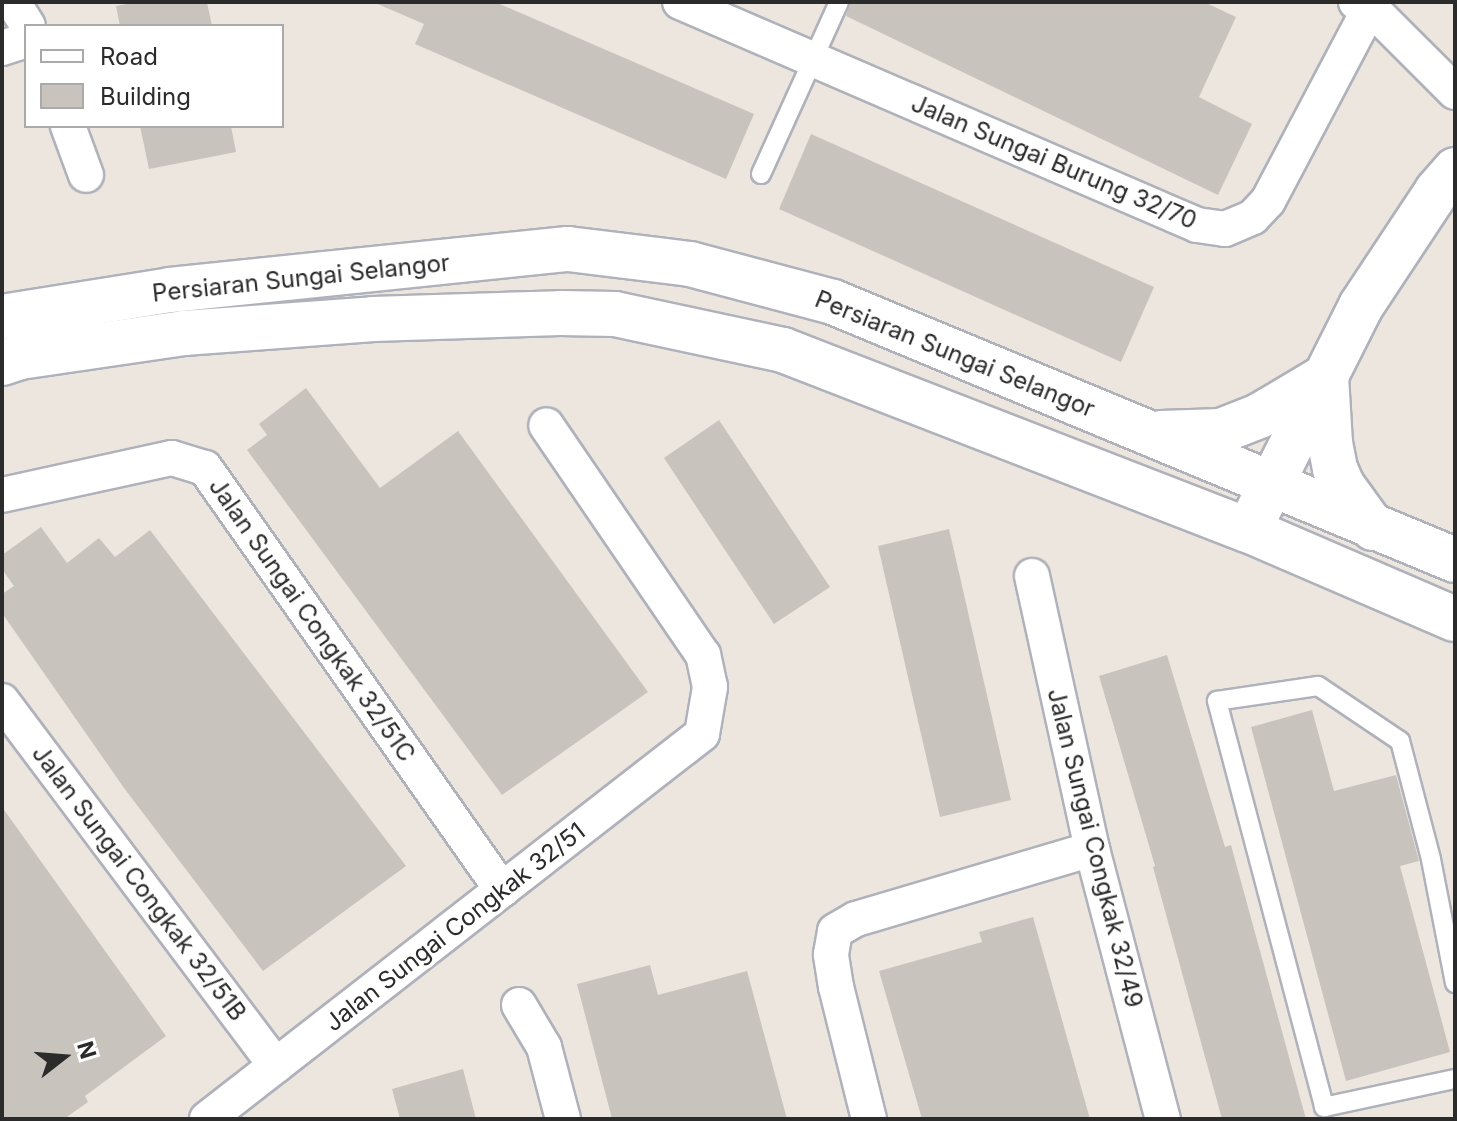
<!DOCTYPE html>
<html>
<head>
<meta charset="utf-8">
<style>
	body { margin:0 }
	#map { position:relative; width:1457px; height:1121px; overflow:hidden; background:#ece6de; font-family:Inter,sans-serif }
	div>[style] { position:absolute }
	.building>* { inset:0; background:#c8c4bd }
	.roads { filter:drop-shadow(2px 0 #afb1bb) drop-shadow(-2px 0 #afb1bb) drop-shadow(0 2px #afb1bb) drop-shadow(0 -2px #afb1bb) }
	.lane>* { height:18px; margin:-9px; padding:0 9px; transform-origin:9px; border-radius:9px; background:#fff }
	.street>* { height:34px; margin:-17px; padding:0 17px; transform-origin:17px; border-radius:17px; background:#fff }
	.secondary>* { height:44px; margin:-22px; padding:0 22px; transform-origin:22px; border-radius:22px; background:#fff }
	span { translate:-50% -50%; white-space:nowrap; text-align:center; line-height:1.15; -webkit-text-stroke:7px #fff; paint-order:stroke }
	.street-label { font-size:24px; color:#2b2b2b }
	.frame { position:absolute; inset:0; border:4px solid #2b2b2b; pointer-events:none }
	.legend { position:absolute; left:24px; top:24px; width:260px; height:104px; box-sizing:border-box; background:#fff; border:2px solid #aaa; margin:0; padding:10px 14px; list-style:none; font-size:24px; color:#2b2b2b }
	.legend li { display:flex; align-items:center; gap:16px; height:40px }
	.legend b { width:40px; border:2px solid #aaa }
	.north { position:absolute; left:24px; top:1017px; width:80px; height:80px; -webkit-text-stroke:6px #fff; paint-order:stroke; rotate:73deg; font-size:22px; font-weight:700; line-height:32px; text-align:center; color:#2b2b2b }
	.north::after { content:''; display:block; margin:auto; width:28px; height:36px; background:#2b2b2b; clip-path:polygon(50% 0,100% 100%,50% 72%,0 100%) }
</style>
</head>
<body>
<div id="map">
	<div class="building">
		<div style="clip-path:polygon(138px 2px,207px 2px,212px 26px,120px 26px,116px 6px)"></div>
		<div style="clip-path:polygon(373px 2px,495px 2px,754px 114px,726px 179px,415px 44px,424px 24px)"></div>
		<div style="clip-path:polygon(851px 2px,1204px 2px,1236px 17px,1199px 97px,1252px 124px,1218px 195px,846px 16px)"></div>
		<div style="clip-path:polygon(140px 126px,231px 126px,236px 152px,149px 169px)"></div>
		<div style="clip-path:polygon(811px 134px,1154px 287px,1121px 362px,779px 209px)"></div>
		<div style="clip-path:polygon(306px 388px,380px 488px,458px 431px,648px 692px,502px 795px,247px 450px,267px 435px,259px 424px)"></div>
		<div style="clip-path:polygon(719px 420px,830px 587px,774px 624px,664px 458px)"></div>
		<div style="clip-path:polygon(41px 527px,67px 563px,99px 538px,115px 557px,150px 530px,406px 866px,263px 971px,124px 788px,2px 613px,2px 594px,14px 586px,2px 569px,2px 555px)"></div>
		<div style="clip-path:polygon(949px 529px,1011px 800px,940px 817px,878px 546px)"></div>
		<div style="clip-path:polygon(1167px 655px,1225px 847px,1231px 845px,1306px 1119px,1222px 1119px,1153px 867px,1155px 866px,1099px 676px)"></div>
		<div style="clip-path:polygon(1312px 710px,1334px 791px,1396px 775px,1419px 861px,1400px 866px,1450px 1052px,1346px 1081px,1251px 727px)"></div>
		<div style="clip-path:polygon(2px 807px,166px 1036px,85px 1096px,88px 1102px,64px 1119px,2px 1119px)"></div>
		<div style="clip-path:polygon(1033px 917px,1090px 1119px,922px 1119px,879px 971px,982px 942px,979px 932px)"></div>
		<div style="clip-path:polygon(650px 965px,658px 995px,747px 971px,787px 1119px,612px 1119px,577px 984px)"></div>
		<div style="clip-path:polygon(463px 1069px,476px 1119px,400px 1119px,392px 1089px)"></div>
	</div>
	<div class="roads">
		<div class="lane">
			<div style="left:761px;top:174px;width:189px;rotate:-65.6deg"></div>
			<div style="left:1455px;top:983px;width:126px;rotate:-101deg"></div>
			<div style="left:1431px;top:859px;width:122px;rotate:-104.7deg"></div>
			<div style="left:1400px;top:741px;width:99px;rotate:-146.1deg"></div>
			<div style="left:1318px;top:686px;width:102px;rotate:171.6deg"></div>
			<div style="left:1217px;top:701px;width:420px;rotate:75.2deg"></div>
			<div style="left:1324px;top:1107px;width:134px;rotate:-12.1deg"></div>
		</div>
		<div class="street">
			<div style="left:13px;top:2px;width:28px;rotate:58deg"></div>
			<div style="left:680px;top:2px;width:563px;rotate:23.33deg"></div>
			<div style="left:1197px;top:225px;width:28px;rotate:8deg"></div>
			<div style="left:1225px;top:229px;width:30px;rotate:-23deg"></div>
			<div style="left:1253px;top:217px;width:22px;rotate:-47deg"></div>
			<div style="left:1268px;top:201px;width:225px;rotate:-62.2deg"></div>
			<div style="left:1356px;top:2px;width:16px;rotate:22deg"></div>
			<div style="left:1371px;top:8px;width:119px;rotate:45deg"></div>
			<div style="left:2px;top:48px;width:25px;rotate:-18deg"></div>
			<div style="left:68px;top:126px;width:52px;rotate:69.8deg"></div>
			<div style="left:2px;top:495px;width:174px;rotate:-12.3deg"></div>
			<div style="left:172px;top:458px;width:34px;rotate:17deg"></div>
			<div style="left:205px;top:468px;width:516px;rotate:54.86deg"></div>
			<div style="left:1032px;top:576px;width:280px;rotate:77.6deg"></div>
			<div style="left:1092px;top:849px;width:279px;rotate:75.3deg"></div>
			<div style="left:2px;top:701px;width:456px;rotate:53.1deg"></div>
			<div style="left:519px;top:1005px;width:49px;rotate:59.2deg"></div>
			<div style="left:544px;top:1047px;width:74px;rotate:75.2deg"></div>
			<div style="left:207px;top:1119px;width:627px;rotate:-37.87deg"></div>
			<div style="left:702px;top:734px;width:48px;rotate:-80.3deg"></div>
			<div style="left:710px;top:687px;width:33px;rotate:-102deg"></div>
			<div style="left:703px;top:655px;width:278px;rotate:-124.3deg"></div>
			<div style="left:869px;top:1119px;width:136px;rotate:-104deg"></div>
			<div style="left:836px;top:987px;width:33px;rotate:-99deg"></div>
			<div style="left:831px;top:954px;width:23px;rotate:-80deg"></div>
			<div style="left:835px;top:931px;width:24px;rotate:-30deg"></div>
			<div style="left:856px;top:919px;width:246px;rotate:-16.5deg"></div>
		</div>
		<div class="secondary">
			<div style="left:2px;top:317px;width:170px;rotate:-9.1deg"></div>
			<div style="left:170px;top:290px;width:400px;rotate:-5.9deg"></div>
			<div style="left:568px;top:249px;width:123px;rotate:7deg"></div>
			<div style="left:690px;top:264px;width:148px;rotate:14.9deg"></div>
			<div style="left:833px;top:302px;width:673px;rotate:22.53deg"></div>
			<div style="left:2px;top:363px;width:19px;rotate:-18deg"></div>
			<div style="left:20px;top:357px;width:166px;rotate:-8.3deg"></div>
			<div style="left:184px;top:333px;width:190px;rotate:-4.2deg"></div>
			<div style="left:373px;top:319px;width:187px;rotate:-1.8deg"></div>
			<div style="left:560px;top:313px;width:55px;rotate:1deg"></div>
			<div style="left:615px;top:314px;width:172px;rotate:12.1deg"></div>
			<div style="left:783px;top:350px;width:499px;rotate:21.2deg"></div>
			<div style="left:1248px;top:530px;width:225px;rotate:23.3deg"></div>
			<div style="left:1161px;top:433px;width:60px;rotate:-1.9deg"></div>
			<div style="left:1221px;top:431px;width:41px;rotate:-21.5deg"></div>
			<div style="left:1259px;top:416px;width:78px;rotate:-30.8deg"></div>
			<div style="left:1326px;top:376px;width:67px;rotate:86.6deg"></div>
			<div style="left:1330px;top:443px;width:26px;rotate:79deg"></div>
			<div style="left:1335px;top:469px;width:17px;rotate:66deg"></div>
			<div style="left:1342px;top:485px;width:53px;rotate:54.2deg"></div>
			<div style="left:1257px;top:513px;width:232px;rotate:-63.3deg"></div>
			<div style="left:1361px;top:306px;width:138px;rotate:-56.5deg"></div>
			<div style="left:1437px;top:191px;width:28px;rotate:-49deg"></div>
		</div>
	</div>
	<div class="street-label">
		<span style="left:1054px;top:162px;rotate:23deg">Jalan Sungai Burung 32/70</span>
		<span style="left:301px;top:278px;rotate:-6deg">Persiaran Sungai Selangor</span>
		<span style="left:955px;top:354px;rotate:22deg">Persiaran Sungai Selangor</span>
		<span style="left:312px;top:620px;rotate:55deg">Jalan Sungai Congkak 32/51C</span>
		<span style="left:1095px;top:848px;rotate:76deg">Jalan Sungai Congkak 32/49</span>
		<span style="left:139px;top:883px;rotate:53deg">Jalan Sungai Congkak 32/51B</span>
		<span style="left:455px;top:927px;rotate:-38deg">Jalan Sungai Congkak 32/51</span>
	</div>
	<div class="frame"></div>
	<ul class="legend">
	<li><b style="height:10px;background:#fff"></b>Road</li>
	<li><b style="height:22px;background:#c8c4bd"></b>Building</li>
	</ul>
	<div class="north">N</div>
</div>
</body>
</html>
